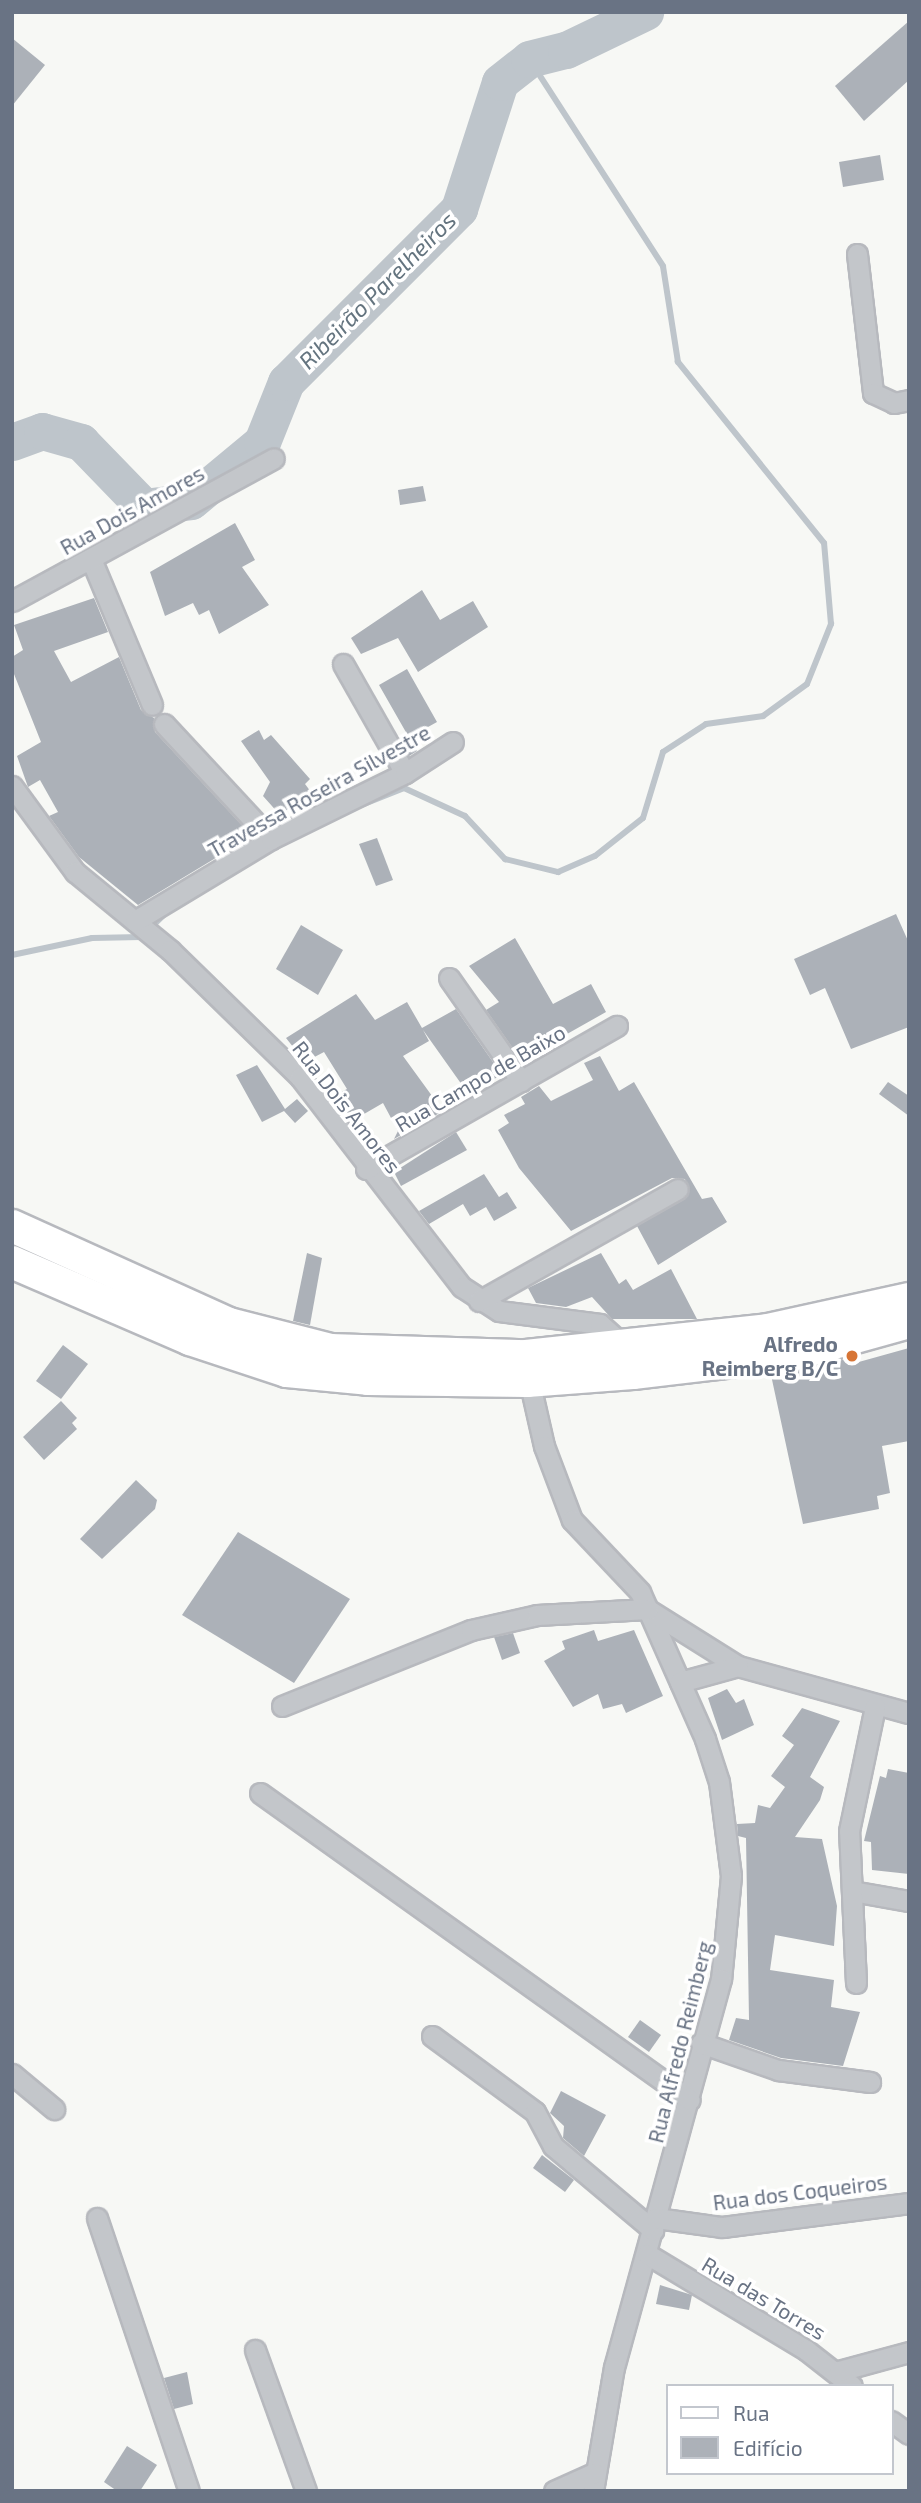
<!DOCTYPE html>
<html>
<head>
<meta charset="utf-8">
<style>
	body { margin:0 }
	#map { position:relative; width:921px; height:2503px; overflow:hidden; background:#f7f8f5; font-family:"Exo 2",sans-serif }
	div>[style] { position:absolute }
	.stream>* { height:6px; margin:-3px; padding:0 3px; transform-origin:3px; border-radius:3px; background:#bec5cb }
	.river>* { height:37px; margin:-18.5px; padding:0 18.5px; transform-origin:18.5px; border-radius:18.5px; background:#bec5cb }
	.building>* { inset:0; background:#acb1b8 }
	.roads { filter:drop-shadow(2px 0 #b7b9be) drop-shadow(-2px 0 #b7b9be) drop-shadow(0 2px #b7b9be) drop-shadow(0 -2px #b7b9be) }
	.street>* { height:19px; margin:-9.5px; padding:0 9.5px; transform-origin:9.5px; border-radius:9.5px; background:#c3c6ca }
	.primary>* { height:32px; margin:-16px; padding:0 16px; transform-origin:16px; border-radius:16px; background:#fff }
	.dots>* { width:19px; height:19px; translate:-50% -50%; box-sizing:border-box; border:4px solid #fff; border-radius:50% }
	span { translate:-50% -50%; white-space:nowrap; text-align:center; line-height:1.15; -webkit-text-stroke:7px #fff; paint-order:stroke }
	.street-label { font-size:21px; color:#697384 }
	.poi-label { font-size:21px; color:#697384; font-weight:700 }
	.right { translate:-100% -50%; text-align:right }
	.water-label { font-size:23px; color:#64747f; font-style:italic }
	.frame { position:absolute; inset:0; border:14px solid #697384; pointer-events:none }
	.legend { position:absolute; left:666px; top:2384px; width:228px; height:91px; box-sizing:border-box; background:#fff; border:2px solid #c3c7ce; margin:0; padding:9px 12px; list-style:none; font-size:21px; color:#697384 }
	.legend li { display:flex; align-items:center; gap:14px; height:35px }
	.legend b { width:35px; border:2px solid #c3c7ce }
</style>
</head>
<body>
<div id="map">
	<div class="stream">
		<div style="left:359px;top:806px;width:48px;rotate:-21.8deg"></div>
		<div style="left:404px;top:788px;width:67px;rotate:24.7deg"></div>
		<div style="left:465px;top:816px;width:59px;rotate:47.1deg"></div>
		<div style="left:505px;top:859px;width:55px;rotate:13.8deg"></div>
		<div style="left:558px;top:872px;width:40px;rotate:-23.4deg"></div>
		<div style="left:595px;top:856px;width:61px;rotate:-38.4deg"></div>
		<div style="left:643px;top:818px;width:69px;rotate:-73.1deg"></div>
		<div style="left:663px;top:752px;width:51px;rotate:-33.1deg"></div>
		<div style="left:706px;top:724px;width:58px;rotate:-8deg"></div>
		<div style="left:763px;top:716px;width:54px;rotate:-36deg"></div>
		<div style="left:807px;top:684px;width:65px;rotate:-68.2deg"></div>
		<div style="left:831px;top:624px;width:81px;rotate:-94.9deg"></div>
		<div style="left:824px;top:543px;width:233px;rotate:-128.9deg"></div>
		<div style="left:678px;top:362px;width:97px;rotate:-98.9deg"></div>
		<div style="left:663px;top:266px;width:247px;rotate:-122.9deg"></div>
		<div style="left:12px;top:955px;width:82px;rotate:-12deg"></div>
		<div style="left:92px;top:938px;width:49px;rotate:-1.2deg"></div>
		<div style="left:141px;top:937px;width:39px;rotate:-44deg"></div>
	</div>
	<div class="river">
		<div style="left:12px;top:442px;width:32px;rotate:-20deg"></div>
		<div style="left:42px;top:431px;width:41px;rotate:15.8deg"></div>
		<div style="left:81px;top:442px;width:91px;rotate:45.9deg"></div>
		<div style="left:144px;top:507px;width:47px;rotate:-7.3deg"></div>
		<div style="left:191px;top:501px;width:92px;rotate:-39.7deg"></div>
		<div style="left:262px;top:442px;width:65px;rotate:-68.2deg"></div>
		<div style="left:286px;top:382px;width:245px;rotate:-45deg"></div>
		<div style="left:459px;top:209px;width:133px;rotate:-72.1deg"></div>
		<div style="left:500px;top:82px;width:37px;rotate:-38deg"></div>
		<div style="left:529px;top:59px;width:38px;rotate:-14deg"></div>
		<div style="left:566px;top:50px;width:88px;rotate:-25.7deg"></div>
	</div>
	<div class="building">
		<div style="clip-path:polygon(909px 21px,909px 80px,864px 121px,835px 86px)"></div>
		<div style="clip-path:polygon(12px 38px,45px 65px,12px 106px)"></div>
		<div style="clip-path:polygon(880px 155px,884px 180px,843px 187px,839px 162px)"></div>
		<div style="clip-path:polygon(423px 486px,426px 501px,400px 505px,398px 490px)"></div>
		<div style="clip-path:polygon(235px 523px,255px 560px,242px 567px,269px 605px,219px 634px,209px 610px,199px 615px,193px 603px,165px 616px,150px 572px)"></div>
		<div style="clip-path:polygon(422px 590px,440px 620px,473px 601px,488px 627px,418px 672px,398px 638px,361px 654px,351px 638px)"></div>
		<div style="clip-path:polygon(94px 598px,108px 632px,54px 651px,71px 682px,119px 657px,141px 710px,154px 718px,155px 732px,252px 836px,138px 905px,79px 857px,49px 816px,58px 812px,40px 780px,28px 787px,17px 756px,41px 742px,12px 669px,12px 657px,23px 650px,14px 625px)"></div>
		<div style="clip-path:polygon(407px 669px,437px 722px,410px 737px,417px 751px,409px 756px,399px 738px,407px 734px,379px 685px)"></div>
		<div style="clip-path:polygon(259px 730px,264px 740px,271px 735px,310px 779px,305px 784px,311px 792px,280px 815px,263px 796px,270px 782px,241px 741px)"></div>
		<div style="clip-path:polygon(377px 838px,393px 880px,376px 886px,359px 844px)"></div>
		<div style="clip-path:polygon(896px 914px,909px 943px,909px 1027px,851px 1049px,825px 988px,810px 995px,794px 959px)"></div>
		<div style="clip-path:polygon(301px 925px,343px 950px,318px 995px,276px 969px)"></div>
		<div style="clip-path:polygon(515px 938px,553px 1004px,591px 984px,606px 1012px,521px 1060px,486px 1010px,499px 1002px,469px 966px)"></div>
		<div style="clip-path:polygon(356px 994px,375px 1020px,407px 1002px,422px 1028px,456px 1009px,502px 1075px,467px 1092px,423px 1030px,429px 1041px,403px 1056px,443px 1111px,394px 1139px,398px 1131px,383px 1103px,352px 1121px,334px 1096px,347px 1089px,324px 1052px,305px 1062px,286px 1038px)"></div>
		<div style="clip-path:polygon(600px 1056px,619px 1091px,634px 1082px,702px 1199px,712px 1197px,727px 1222px,658px 1265px,637px 1226px,688px 1196px,685px 1179px,672px 1178px,571px 1231px,519px 1168px,498px 1130px,509px 1123px,504px 1115px,525px 1104px,521px 1097px,539px 1086px,551px 1101px,593px 1080px,584px 1063px)"></div>
		<div style="clip-path:polygon(257px 1065px,285px 1109px,297px 1099px,308px 1111px,295px 1123px,284px 1111px,262px 1122px,236px 1075px)"></div>
		<div style="clip-path:polygon(888px 1082px,909px 1096px,909px 1116px,879px 1094px)"></div>
		<div style="clip-path:polygon(456px 1132px,467px 1150px,401px 1186px,394px 1172px)"></div>
		<div style="clip-path:polygon(484px 1174px,499px 1197px,507px 1192px,517px 1208px,494px 1221px,486px 1207px,470px 1216px,463px 1204px,429px 1224px,419px 1211px)"></div>
		<div style="clip-path:polygon(307px 1253px,322px 1258px,310px 1325px,293px 1321px)"></div>
		<div style="clip-path:polygon(601px 1253px,619px 1284px,626px 1279px,633px 1290px,671px 1269px,697px 1319px,612px 1319px,592px 1297px,566px 1307px,536px 1303px,528px 1288px)"></div>
		<div style="clip-path:polygon(63px 1345px,88px 1364px,61px 1399px,36px 1381px)"></div>
		<div style="clip-path:polygon(909px 1348px,909px 1441px,882px 1446px,890px 1493px,877px 1496px,879px 1509px,803px 1524px,771px 1375px,847px 1359px,848px 1365px)"></div>
		<div style="clip-path:polygon(61px 1401px,77px 1418px,72px 1423px,77px 1429px,44px 1460px,23px 1437px)"></div>
		<div style="clip-path:polygon(136px 1480px,157px 1500px,155px 1509px,102px 1559px,80px 1539px)"></div>
		<div style="clip-path:polygon(238px 1532px,350px 1599px,294px 1683px,182px 1615px)"></div>
		<div style="clip-path:polygon(594px 1630px,598px 1641px,634px 1630px,663px 1696px,626px 1713px,622px 1704px,603px 1709px,598px 1694px,573px 1707px,544px 1661px,565px 1649px,562px 1641px)"></div>
		<div style="clip-path:polygon(513px 1633px,520px 1653px,502px 1660px,494px 1637px)"></div>
		<div style="clip-path:polygon(727px 1689px,736px 1703px,744px 1699px,754px 1725px,722px 1740px,708px 1698px)"></div>
		<div style="clip-path:polygon(802px 1708px,840px 1721px,810px 1777px,824px 1787px,820px 1800px,795px 1837px,822px 1839px,837px 1906px,834px 1946px,775px 1935px,770px 1970px,834px 1980px,831px 2007px,860px 2012px,843px 2066px,781px 2058px,729px 2040px,736px 2018px,749px 2020px,746px 1838px,738px 1836px,737px 1824px,755px 1823px,758px 1805px,770px 1808px,785px 1787px,771px 1776px,794px 1745px,782px 1736px)"></div>
		<div style="clip-path:polygon(888px 1769px,909px 1773px,909px 1874px,872px 1870px,871px 1842px,864px 1841px,880px 1776px,886px 1778px)"></div>
		<div style="clip-path:polygon(640px 2020px,661px 2035px,649px 2052px,628px 2037px)"></div>
		<div style="clip-path:polygon(561px 2091px,606px 2115px,584px 2156px,563px 2138px,564px 2126px,550px 2113px)"></div>
		<div style="clip-path:polygon(542px 2155px,574px 2180px,565px 2192px,533px 2168px)"></div>
		<div style="clip-path:polygon(660px 2285px,692px 2295px,689px 2310px,656px 2304px)"></div>
		<div style="clip-path:polygon(187px 2372px,193px 2404px,174px 2409px,164px 2378px)"></div>
		<div style="clip-path:polygon(127px 2446px,157px 2465px,140px 2491px,117px 2491px,104px 2482px)"></div>
	</div>
	<div class="roads">
		<div class="street">
			<div style="left:857px;top:254px;width:140px;rotate:83.4deg"></div>
			<div style="left:873px;top:393px;width:23px;rotate:25deg"></div>
			<div style="left:894px;top:403px;width:15px;rotate:-11deg"></div>
			<div style="left:91px;top:559px;width:158px;rotate:67.3deg"></div>
			<div style="left:12px;top:601px;width:298px;rotate:-28.6deg"></div>
			<div style="left:343px;top:664px;width:125px;rotate:60.4deg"></div>
			<div style="left:164px;top:724px;width:157px;rotate:47.1deg"></div>
			<div style="left:12px;top:786px;width:107px;rotate:53.8deg"></div>
			<div style="left:75px;top:872px;width:123px;rotate:39.4deg"></div>
			<div style="left:170px;top:950px;width:182px;rotate:44.3deg"></div>
			<div style="left:300px;top:1077px;width:265px;rotate:52.4deg"></div>
			<div style="left:462px;top:1287px;width:44px;rotate:33deg"></div>
			<div style="left:499px;top:1311px;width:102px;rotate:7.3deg"></div>
			<div style="left:600px;top:1324px;width:36px;rotate:42deg"></div>
			<div style="left:135px;top:921px;width:159px;rotate:-31.1deg"></div>
			<div style="left:271px;top:839px;width:149px;rotate:-26.2deg"></div>
			<div style="left:405px;top:773px;width:57px;rotate:-32.9deg"></div>
			<div style="left:449px;top:978px;width:126px;rotate:55deg"></div>
			<div style="left:366px;top:1169px;width:289px;rotate:-29.7deg"></div>
			<div style="left:479px;top:1301px;width:228px;rotate:-29.4deg"></div>
			<div style="left:527px;top:1371px;width:77px;rotate:77.2deg"></div>
			<div style="left:544px;top:1446px;width:79px;rotate:69.3deg"></div>
			<div style="left:572px;top:1520px;width:99px;rotate:46.6deg"></div>
			<div style="left:640px;top:1592px;width:161px;rotate:66.1deg"></div>
			<div style="left:705px;top:1739px;width:45px;rotate:72deg"></div>
			<div style="left:719px;top:1782px;width:95px;rotate:82.7deg"></div>
			<div style="left:731px;top:1876px;width:103px;rotate:95.5deg"></div>
			<div style="left:721px;top:1979px;width:402px;rotate:105.4deg"></div>
			<div style="left:614px;top:2367px;width:126px;rotate:99.6deg"></div>
			<div style="left:652px;top:1612px;width:102px;rotate:32.1deg"></div>
			<div style="left:738px;top:1666px;width:177px;rotate:15.4deg"></div>
			<div style="left:680px;top:1682px;width:60px;rotate:-15.4deg"></div>
			<div style="left:282px;top:1706px;width:204px;rotate:-21.9deg"></div>
			<div style="left:471px;top:1630px;width:68px;rotate:-12.8deg"></div>
			<div style="left:537px;top:1615px;width:111px;rotate:-3.1deg"></div>
			<div style="left:260px;top:1793px;width:528px;rotate:35.53deg"></div>
			<div style="left:852px;top:1891px;width:58px;rotate:10deg"></div>
			<div style="left:856px;top:1983px;width:152px;rotate:-92.6deg"></div>
			<div style="left:849px;top:1831px;width:127px;rotate:-78.2deg"></div>
			<div style="left:432px;top:2036px;width:128px;rotate:36.4deg"></div>
			<div style="left:535px;top:2112px;width:38px;rotate:62deg"></div>
			<div style="left:553px;top:2146px;width:131px;rotate:40deg"></div>
			<div style="left:701px;top:2043px;width:82px;rotate:19.3deg"></div>
			<div style="left:778px;top:2070px;width:93px;rotate:7.4deg"></div>
			<div style="left:12px;top:2074px;width:55px;rotate:39.8deg"></div>
			<div style="left:97px;top:2218px;width:288px;rotate:71.4deg"></div>
			<div style="left:656px;top:2218px;width:67px;rotate:7.8deg"></div>
			<div style="left:722px;top:2227px;width:189px;rotate:-7.3deg"></div>
			<div style="left:647px;top:2254px;width:186px;rotate:31.1deg"></div>
			<div style="left:806px;top:2350px;width:58px;rotate:38deg"></div>
			<div style="left:255px;top:2350px;width:150px;rotate:70.1deg"></div>
			<div style="left:839px;top:2371px;width:73px;rotate:-15.2deg"></div>
			<div style="left:891px;top:2421px;width:22px;rotate:36deg"></div>
			<div style="left:554px;top:2491px;width:44px;rotate:-24.2deg"></div>
		</div>
		<div class="primary">
			<div style="left:12px;top:1226px;width:238px;rotate:24.3deg"></div>
			<div style="left:229px;top:1324px;width:104px;rotate:14.4deg"></div>
			<div style="left:330px;top:1350px;width:196px;rotate:1.8deg"></div>
			<div style="left:526px;top:1356px;width:243px;rotate:-6.1deg"></div>
			<div style="left:768px;top:1330px;width:144px;rotate:-12.4deg"></div>
			<div style="left:12px;top:1262px;width:194px;rotate:23.4deg"></div>
			<div style="left:190px;top:1339px;width:102px;rotate:18.3deg"></div>
			<div style="left:287px;top:1371px;width:81px;rotate:5.6deg"></div>
			<div style="left:368px;top:1379px;width:159px;rotate:0.7deg"></div>
			<div style="left:527px;top:1381px;width:106px;rotate:-4.3deg"></div>
			<div style="left:633px;top:1373px;width:162px;rotate:-6.7deg"></div>
			<div style="left:794px;top:1354px;width:119px;rotate:-15.5deg"></div>
		</div>
	</div>
	<div class="dots">
		<div style="left:852px;top:1356px;background:#d77536"></div>
	</div>
	<div class="street-label">
		<span style="left:132px;top:510px;rotate:-29deg">Rua Dois Amores</span>
		<span style="left:319px;top:791px;rotate:-29deg">Travessa Roseira Silvestre</span>
		<span style="left:480px;top:1078px;rotate:-30deg">Rua Campo de Baixo</span>
		<span style="left:347px;top:1107px;rotate:52deg">Rua Dois Amores</span>
		<span style="left:680px;top:2042px;rotate:-76deg">Rua Alfredo Reimberg</span>
		<span style="left:800px;top:2192px;rotate:-7deg">Rua dos Coqueiros</span>
		<span style="left:764px;top:2298px;rotate:31deg">Rua das Torres</span>
	</div>
	<div class="poi-label">
		<span class="right" style="left:838px;top:1356px">Alfredo<br>Reimberg B/C</span>
	</div>
	<div class="water-label">
		<span style="left:377px;top:290px;rotate:-45deg">Ribeirão Parelheiros</span>
	</div>
	<div class="frame"></div>
	<ul class="legend">
	<li><b style="height:9px;background:#fff"></b>Rua</li>
	<li><b style="height:19px;background:#acb1b8"></b>Edifício</li>
	</ul>
</div>
</body>
</html>
